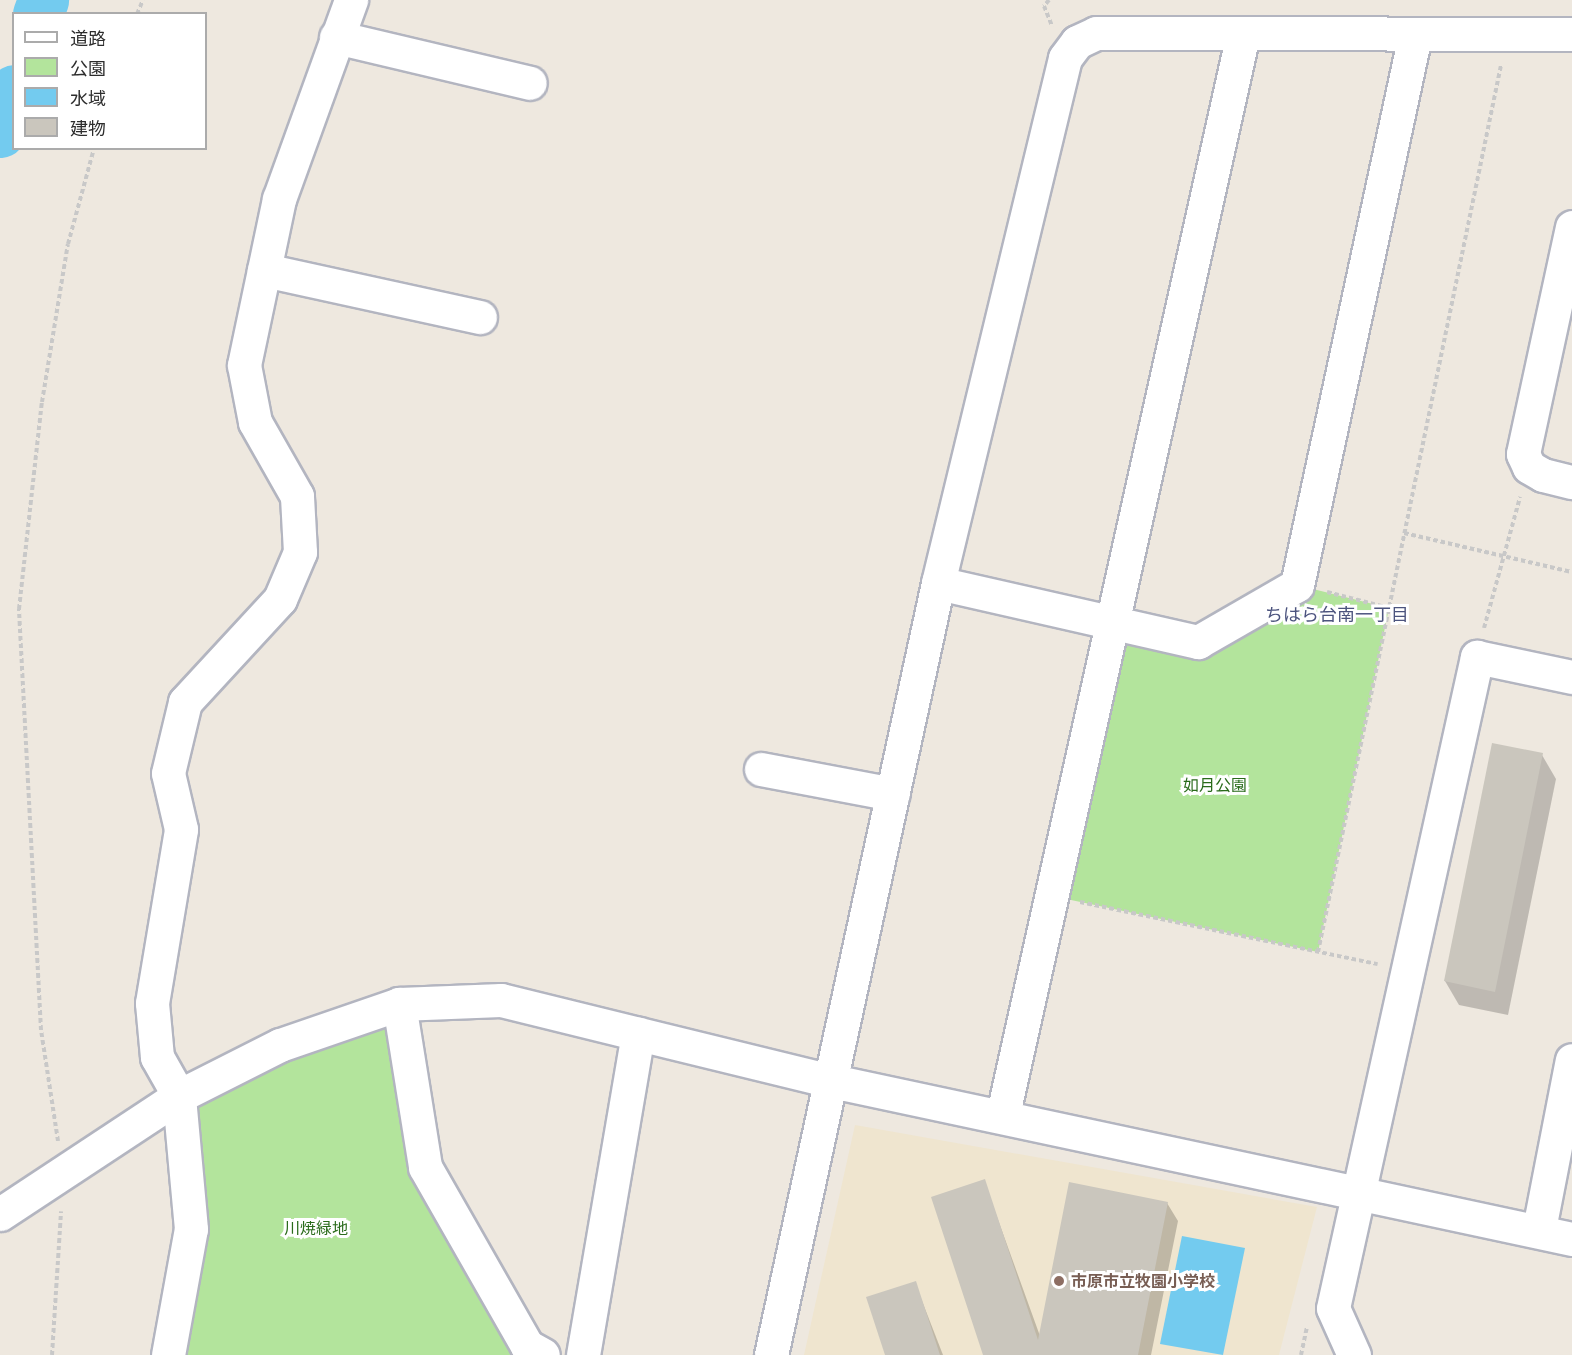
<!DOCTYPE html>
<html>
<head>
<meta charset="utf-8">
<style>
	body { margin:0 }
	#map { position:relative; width:1572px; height:1355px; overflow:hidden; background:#eee8df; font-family:"IBM Plex Sans","Noto Sans JP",sans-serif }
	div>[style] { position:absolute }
	.education>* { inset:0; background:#efe5cf }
	.green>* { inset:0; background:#b3e49c }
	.water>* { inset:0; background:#73cbef }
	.shadow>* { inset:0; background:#0003 }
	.river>* { height:51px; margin:-25.5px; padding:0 25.5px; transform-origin:25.5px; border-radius:25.5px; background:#73cbef }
	.building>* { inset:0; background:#cac6bd }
	.path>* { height:4px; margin-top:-2px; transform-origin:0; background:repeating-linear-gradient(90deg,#c8c8c8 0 4.5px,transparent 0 7.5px) }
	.roads { filter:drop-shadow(2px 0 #b3b5c0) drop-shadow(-2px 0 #b3b5c0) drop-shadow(0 2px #b3b5c0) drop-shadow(0 -2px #b3b5c0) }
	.minor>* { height:33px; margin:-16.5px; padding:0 16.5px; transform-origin:16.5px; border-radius:16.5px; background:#fff }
	.dots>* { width:16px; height:16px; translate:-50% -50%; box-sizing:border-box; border:3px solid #fff; border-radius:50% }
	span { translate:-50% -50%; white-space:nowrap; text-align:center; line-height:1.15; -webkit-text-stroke:6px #fff; paint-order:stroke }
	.park-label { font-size:16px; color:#2a6b1b }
	.education-label { font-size:16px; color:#785e54; font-weight:700 }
	.left { translate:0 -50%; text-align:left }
	.neighbourhood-label { font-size:18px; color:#4c547e }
	.legend { position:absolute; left:12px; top:12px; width:195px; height:138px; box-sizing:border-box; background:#fff; border:2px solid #ababab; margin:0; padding:8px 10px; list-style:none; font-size:18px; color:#2d2d2d }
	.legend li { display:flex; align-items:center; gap:12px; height:30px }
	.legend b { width:30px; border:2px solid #ababab }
</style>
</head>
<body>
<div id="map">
	<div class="education">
		<div style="clip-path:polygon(855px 1125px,1317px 1207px,1279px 1355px,804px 1355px)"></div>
	</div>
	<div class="green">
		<div style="clip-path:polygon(1297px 585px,1389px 608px,1318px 952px,1052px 896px,1113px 621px,1198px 642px)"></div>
		<div style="clip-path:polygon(399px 1004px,425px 1167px,543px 1355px,168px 1355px,191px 1228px,179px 1096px)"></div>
	</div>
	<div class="water">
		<div style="clip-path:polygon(1182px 1236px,1245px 1248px,1223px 1355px,1160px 1344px)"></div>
	</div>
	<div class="shadow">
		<div style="clip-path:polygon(1542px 755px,1556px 779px,1508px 1015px,1459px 1005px,1445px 981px)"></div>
		<div style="clip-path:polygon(984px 1181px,1040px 1336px,1167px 1203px,1178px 1221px,1151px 1355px,985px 1355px)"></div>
		<div style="clip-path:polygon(915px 1283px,943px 1355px,886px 1355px)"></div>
	</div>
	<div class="river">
		<div style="left:38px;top:14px;width:15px;rotate:-70deg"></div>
		<div style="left:0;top:132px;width:44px;rotate:-71.6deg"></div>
	</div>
	<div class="building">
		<div style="clip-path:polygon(1492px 743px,1543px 753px,1495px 992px,1444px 981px)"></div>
		<div style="clip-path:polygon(985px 1179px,1038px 1340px,1069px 1182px,1168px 1202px,1138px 1355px,983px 1355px,931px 1197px)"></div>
		<div style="clip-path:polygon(916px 1281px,940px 1355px,885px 1355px,866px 1297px)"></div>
	</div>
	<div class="path">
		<div style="left:1049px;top:0;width:8px;rotate:130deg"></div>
		<div style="left:1044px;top:6px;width:22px;rotate:68deg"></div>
		<div style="left:137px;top:14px;width:15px;rotate:-67deg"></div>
		<div style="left:1404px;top:533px;width:172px;rotate:13.1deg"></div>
		<div style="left:1327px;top:592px;width:64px;rotate:14.5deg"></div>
		<div style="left:1484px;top:628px;width:136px;rotate:-74.6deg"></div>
		<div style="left:1080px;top:902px;width:304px;rotate:11.8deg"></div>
		<div style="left:1318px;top:952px;width:906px;rotate:-78.34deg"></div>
		<div style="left:58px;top:1141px;width:112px;rotate:-98.7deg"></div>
		<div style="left:41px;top:1030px;width:422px;rotate:-93deg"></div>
		<div style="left:19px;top:609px;width:208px;rotate:-83.7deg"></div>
		<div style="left:42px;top:402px;width:160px;rotate:-80.7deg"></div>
		<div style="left:68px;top:244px;width:99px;rotate:-74.8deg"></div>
		<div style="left:52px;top:1355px;width:144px;rotate:-86.4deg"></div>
		<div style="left:1301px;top:1355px;width:29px;rotate:-78deg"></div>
	</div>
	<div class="roads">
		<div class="minor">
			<div style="left:336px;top:37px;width:199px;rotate:13.3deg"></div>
			<div style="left:1572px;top:227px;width:232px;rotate:102.2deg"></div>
			<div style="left:1523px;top:454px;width:14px;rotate:65deg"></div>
			<div style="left:1529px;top:467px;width:16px;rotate:30deg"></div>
			<div style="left:1543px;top:475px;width:30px;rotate:14deg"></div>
			<div style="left:264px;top:270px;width:221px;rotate:12.3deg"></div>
			<div style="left:938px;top:583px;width:267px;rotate:12.8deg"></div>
			<div style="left:1198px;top:642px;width:114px;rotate:-29.9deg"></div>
			<div style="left:1297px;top:585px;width:563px;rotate:-77.89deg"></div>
			<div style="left:761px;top:769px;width:134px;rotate:10.7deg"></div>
			<div style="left:399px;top:1004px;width:165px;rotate:80.9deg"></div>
			<div style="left:425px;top:1167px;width:206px;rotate:60.3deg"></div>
			<div style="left:527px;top:1346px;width:18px;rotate:29deg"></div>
			<div style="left:1003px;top:1114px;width:1106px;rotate:-77.47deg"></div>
			<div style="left:0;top:1214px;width:214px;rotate:-33.4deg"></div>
			<div style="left:179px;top:1096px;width:113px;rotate:-26.8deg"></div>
			<div style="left:280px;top:1045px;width:126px;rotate:-19deg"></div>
			<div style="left:399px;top:1004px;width:102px;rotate:-2.2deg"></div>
			<div style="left:501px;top:1000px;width:341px;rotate:13.8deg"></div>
			<div style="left:832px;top:1081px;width:757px;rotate:12.05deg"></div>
			<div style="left:1539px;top:1229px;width:172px;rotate:-79deg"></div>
			<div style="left:168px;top:1355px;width:128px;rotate:-79.7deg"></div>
			<div style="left:191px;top:1229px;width:134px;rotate:-95.2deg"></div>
			<div style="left:179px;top:1096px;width:45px;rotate:-119.4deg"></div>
			<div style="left:157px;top:1057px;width:54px;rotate:-95.3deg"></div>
			<div style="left:152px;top:1003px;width:176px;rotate:-80.5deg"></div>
			<div style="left:181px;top:829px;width:57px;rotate:-103.1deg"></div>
			<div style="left:168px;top:773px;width:73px;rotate:-76.5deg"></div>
			<div style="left:185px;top:702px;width:140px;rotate:-47.3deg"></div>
			<div style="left:280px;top:599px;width:51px;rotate:-66.9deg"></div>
			<div style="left:300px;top:552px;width:56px;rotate:-93.1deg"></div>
			<div style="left:297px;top:496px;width:85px;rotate:-119.6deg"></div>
			<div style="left:255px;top:422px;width:58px;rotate:-100.9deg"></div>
			<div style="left:244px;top:365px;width:170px;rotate:-78.1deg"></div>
			<div style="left:279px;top:199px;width:212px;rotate:-70.1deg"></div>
			<div style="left:583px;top:1355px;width:326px;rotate:-80.3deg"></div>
			<div style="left:771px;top:1355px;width:790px;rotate:-77.79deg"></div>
			<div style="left:938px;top:583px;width:540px;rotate:-76.4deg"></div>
			<div style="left:1065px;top:58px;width:20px;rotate:-53deg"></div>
			<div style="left:1077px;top:42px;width:21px;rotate:-25deg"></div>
			<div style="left:1096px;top:33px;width:476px;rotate:0.1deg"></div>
			<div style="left:1354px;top:1355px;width:51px;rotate:-114.1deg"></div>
			<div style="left:1333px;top:1308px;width:667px;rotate:-77.53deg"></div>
			<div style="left:1477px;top:657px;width:97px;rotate:11.9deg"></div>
		</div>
	</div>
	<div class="dots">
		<div style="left:1059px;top:1281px;background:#8d6e63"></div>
	</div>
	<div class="park-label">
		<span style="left:1215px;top:785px">如月公園</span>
		<span style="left:316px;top:1228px">川焼緑地</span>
	</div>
	<div class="education-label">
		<span class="left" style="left:1071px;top:1281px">市原市立牧園小学校</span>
	</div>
	<div class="neighbourhood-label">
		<span style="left:1337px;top:615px">ちはら台南一丁目</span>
	</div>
	<ul class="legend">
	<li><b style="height:8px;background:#fff"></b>道路</li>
	<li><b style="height:16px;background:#b3e49c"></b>公園</li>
	<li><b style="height:16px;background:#73cbef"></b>水域</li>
	<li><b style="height:16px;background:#cac6bd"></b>建物</li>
	</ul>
</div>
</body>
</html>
